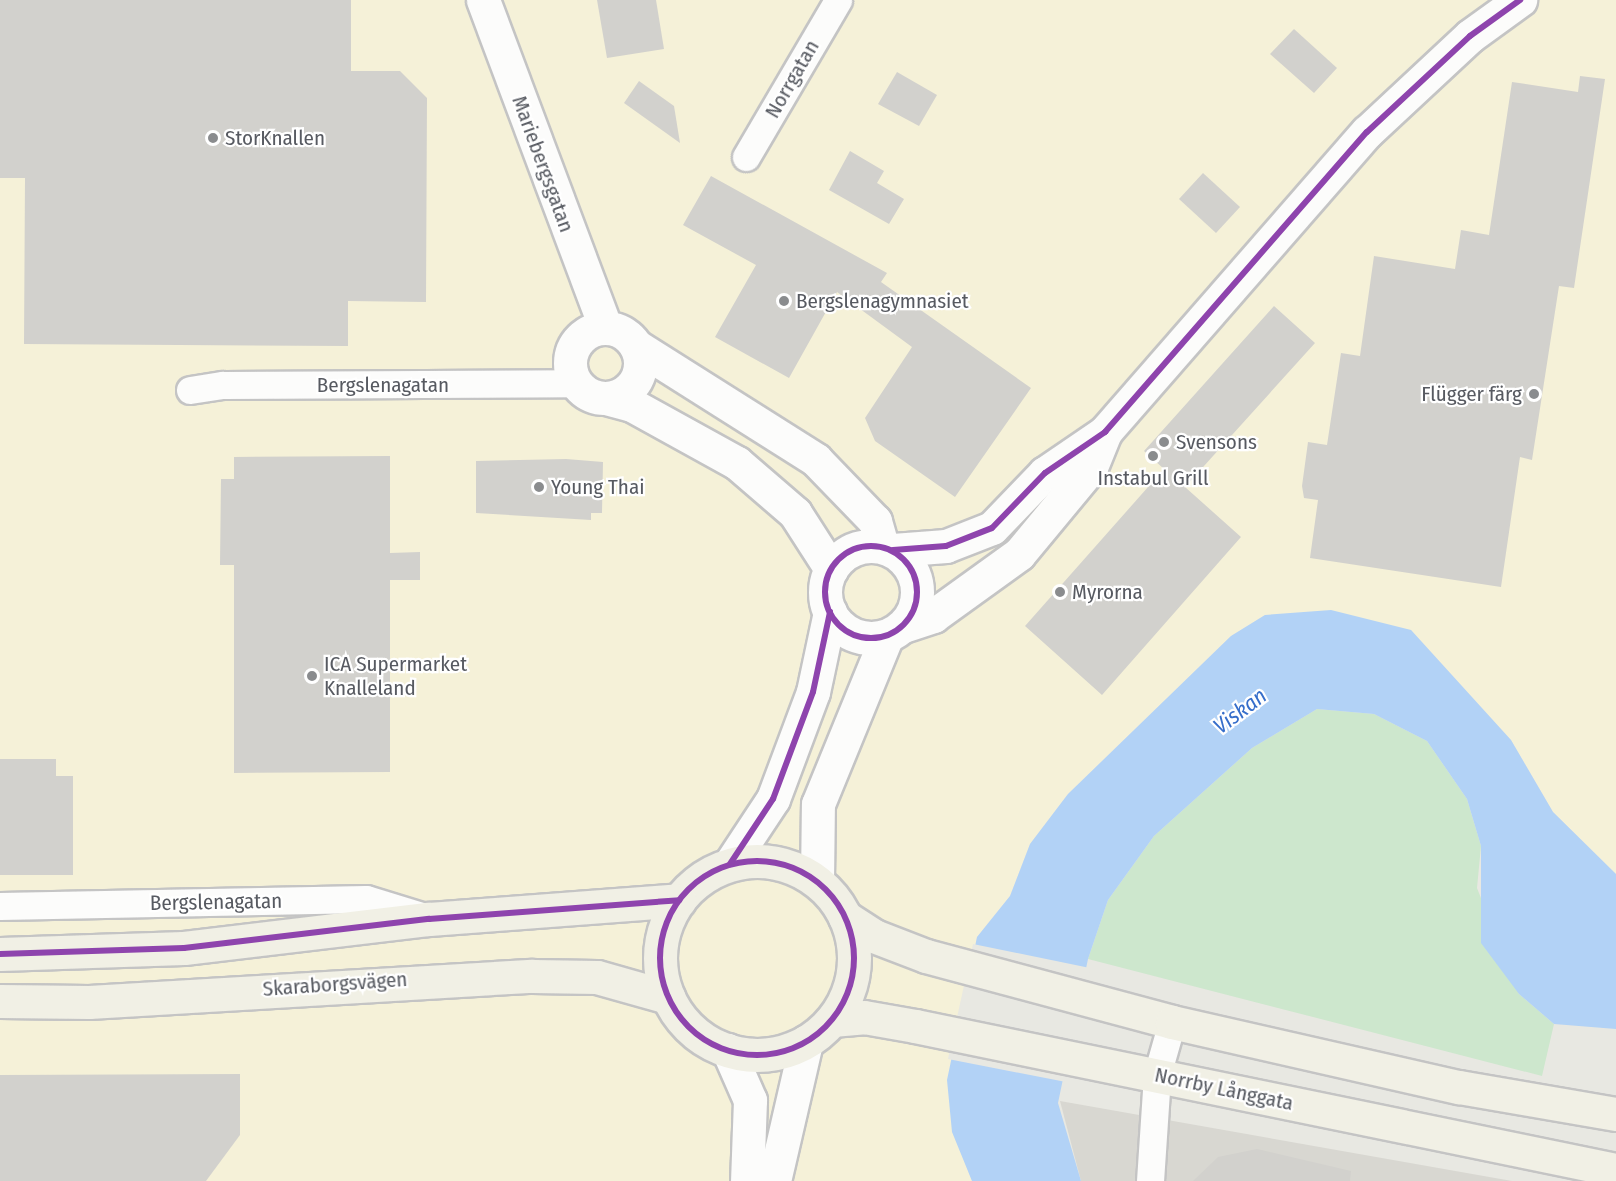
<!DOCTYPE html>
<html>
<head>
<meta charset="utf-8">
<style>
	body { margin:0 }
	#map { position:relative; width:1616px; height:1181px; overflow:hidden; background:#e8e8e2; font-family:"Fira Sans Condensed",sans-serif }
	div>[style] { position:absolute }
	.commercial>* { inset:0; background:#f5f1d8 }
	.industrial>* { inset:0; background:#d8d7d1 }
	.green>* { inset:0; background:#cde7cd }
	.water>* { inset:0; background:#b2d2f6 }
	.pier>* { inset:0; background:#e8e8e2 }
	.building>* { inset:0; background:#d2d1cd }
	.roads { filter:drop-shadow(2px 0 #c4c4c4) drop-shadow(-2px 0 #c4c4c4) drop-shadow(0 2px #c4c4c4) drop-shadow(0 -2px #c4c4c4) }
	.minor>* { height:27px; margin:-13.5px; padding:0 13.5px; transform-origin:13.5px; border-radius:13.5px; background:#fcfcfb }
	.tertiary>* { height:33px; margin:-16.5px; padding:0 16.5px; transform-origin:16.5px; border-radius:16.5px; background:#fcfcfb }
	.tertiary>.ring { margin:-16.5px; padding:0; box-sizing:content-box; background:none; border:33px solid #fcfcfb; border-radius:50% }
	.primary>* { height:33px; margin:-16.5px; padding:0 16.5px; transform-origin:16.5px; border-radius:16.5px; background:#f1f0e5 }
	.primary>.ring { margin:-16.5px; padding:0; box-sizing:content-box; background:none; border:33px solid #f1f0e5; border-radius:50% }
	.bus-1>* { height:6px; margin:-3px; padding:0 3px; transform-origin:3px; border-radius:3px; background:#8e44ad }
	.bus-1>.ring { margin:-3px; padding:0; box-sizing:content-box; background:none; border:6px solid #8e44ad; border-radius:50% }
	.dots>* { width:16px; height:16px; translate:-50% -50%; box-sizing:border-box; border:3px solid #fff; border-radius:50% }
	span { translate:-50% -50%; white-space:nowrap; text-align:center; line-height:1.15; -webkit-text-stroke:4.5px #fff; paint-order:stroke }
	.street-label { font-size:21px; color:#575a61 }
	.poi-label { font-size:21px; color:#575a61 }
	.left { translate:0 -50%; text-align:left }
	.right { translate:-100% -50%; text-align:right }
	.water-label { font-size:22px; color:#366eca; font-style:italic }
</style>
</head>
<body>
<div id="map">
	<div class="commercial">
		<div style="clip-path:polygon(0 0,1616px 0,1616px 874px,1553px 812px,1511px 740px,1411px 630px,1265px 615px,1231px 636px,1068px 794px,1030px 844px,1010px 896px,977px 937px,953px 1132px,972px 1181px,0 1181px)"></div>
	</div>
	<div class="industrial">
		<div style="clip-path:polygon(1060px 1101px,1512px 1181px,1081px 1181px)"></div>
	</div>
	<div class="green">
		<div style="clip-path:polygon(1317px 709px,1374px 714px,1427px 741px,1467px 799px,1481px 846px,1477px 888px,1519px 994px,1554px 1024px,1542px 1076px,1088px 959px,1108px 900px,1154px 836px,1252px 748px)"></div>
	</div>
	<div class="water">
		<div style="clip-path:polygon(1331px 610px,1411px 630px,1511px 740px,1553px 812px,1616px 874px,1616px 1029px,1554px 1024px,1519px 994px,1481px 943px,1481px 846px,1467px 799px,1427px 741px,1374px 714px,1317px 709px,1252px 748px,1154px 836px,1108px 900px,1088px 959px,1058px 1103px,1081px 1181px,972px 1181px,952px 1132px,947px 1080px,977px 937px,1010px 896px,1030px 844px,1068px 794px,1231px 636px,1265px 615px)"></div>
	</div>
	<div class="pier">
		<div style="clip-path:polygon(973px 944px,1090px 968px,1066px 1082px,948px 1059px)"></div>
	</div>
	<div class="building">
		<div style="clip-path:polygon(0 0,351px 0,351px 71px,400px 71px,427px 98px,426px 302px,348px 301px,348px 346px,24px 344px,25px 178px,0 178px)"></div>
		<div style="clip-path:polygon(597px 0,656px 0,664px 49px,607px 58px)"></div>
		<div style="clip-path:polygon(1294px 29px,1337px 68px,1314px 93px,1270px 54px)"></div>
		<div style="clip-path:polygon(897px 72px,937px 95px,919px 126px,878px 104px)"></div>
		<div style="clip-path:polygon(1580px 76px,1605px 79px,1574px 288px,1559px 286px,1532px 460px,1520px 457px,1501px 587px,1310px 558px,1318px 500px,1304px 498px,1302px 486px,1308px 442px,1327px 445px,1341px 353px,1360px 356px,1374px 256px,1455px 269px,1461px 230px,1489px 235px,1512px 82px,1578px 92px)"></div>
		<div style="clip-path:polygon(639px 81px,674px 106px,680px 143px,624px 103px)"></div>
		<div style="clip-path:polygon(850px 151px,884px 171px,877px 183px,904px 199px,889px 224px,829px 190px)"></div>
		<div style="clip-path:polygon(1203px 173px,1240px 207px,1216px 233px,1179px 199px)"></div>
		<div style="clip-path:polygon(711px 176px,887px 273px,881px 282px,1031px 388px,955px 497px,875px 441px,865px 418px,912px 347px,837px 292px,789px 378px,715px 337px,756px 265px,683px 225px)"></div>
		<div style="clip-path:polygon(1274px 306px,1315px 343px,1185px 487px,1241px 537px,1102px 695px,1025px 626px,1164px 469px,1144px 451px)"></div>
		<div style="clip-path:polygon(390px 456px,390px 553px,420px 552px,420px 580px,390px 580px,390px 772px,234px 773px,234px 565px,220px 565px,221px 479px,234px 479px,234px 457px)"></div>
		<div style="clip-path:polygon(566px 459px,603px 462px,602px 513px,591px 513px,591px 520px,476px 513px,476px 461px)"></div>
		<div style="clip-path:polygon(0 759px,56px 759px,56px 776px,73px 776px,73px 875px,0 875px)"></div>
		<div style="clip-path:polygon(240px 1074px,240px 1135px,206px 1181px,0 1181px,0 1075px)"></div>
		<div style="clip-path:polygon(1257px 1149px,1351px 1171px,1350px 1181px,1193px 1181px,1218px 1157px)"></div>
	</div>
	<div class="roads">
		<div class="minor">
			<div style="left:746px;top:157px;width:182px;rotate:-59.6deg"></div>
			<div style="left:190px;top:390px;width:33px;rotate:-9deg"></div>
			<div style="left:223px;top:385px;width:353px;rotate:-0.3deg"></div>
			<div style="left:0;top:906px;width:366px;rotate:-1.1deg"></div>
			<div style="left:366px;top:899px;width:62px;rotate:17deg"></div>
			<div style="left:1150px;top:1181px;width:106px;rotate:-86.2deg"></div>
			<div style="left:1157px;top:1075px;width:55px;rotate:-74.2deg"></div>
		</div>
		<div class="tertiary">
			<div style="left:483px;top:0;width:349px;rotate:69.5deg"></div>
			<div class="ring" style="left:570px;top:328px;width:37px;height:37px"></div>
			<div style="left:636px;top:346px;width:213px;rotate:32.3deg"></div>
			<div style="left:816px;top:460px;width:85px;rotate:46deg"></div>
			<div style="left:875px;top:521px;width:26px;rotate:74deg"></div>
			<div style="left:606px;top:398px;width:27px;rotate:15deg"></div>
			<div style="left:632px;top:405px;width:120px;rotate:28.9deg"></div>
			<div style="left:737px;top:463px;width:77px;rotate:40.8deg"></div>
			<div style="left:795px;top:513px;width:67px;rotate:57.3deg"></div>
			<div class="ring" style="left:825px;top:546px;width:59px;height:59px"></div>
			<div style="left:893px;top:550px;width:53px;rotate:-4.3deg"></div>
			<div style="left:946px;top:546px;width:49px;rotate:-21.4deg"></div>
			<div style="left:992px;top:528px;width:76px;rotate:-46.1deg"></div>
			<div style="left:1045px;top:473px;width:73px;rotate:-34.3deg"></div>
			<div style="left:1105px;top:432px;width:398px;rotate:-48.9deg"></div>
			<div style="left:1367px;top:132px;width:141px;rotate:-43deg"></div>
			<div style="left:1470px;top:36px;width:62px;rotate:-35.8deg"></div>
			<div style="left:903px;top:626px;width:32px;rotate:-18deg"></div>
			<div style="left:933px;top:616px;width:106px;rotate:-35.8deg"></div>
			<div style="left:1019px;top:554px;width:113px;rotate:-50.4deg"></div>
			<div style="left:1091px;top:467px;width:38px;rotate:-68deg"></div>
			<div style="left:730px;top:864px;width:78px;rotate:-56.5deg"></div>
			<div style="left:773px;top:799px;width:114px;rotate:-69.5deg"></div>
			<div style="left:813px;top:692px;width:82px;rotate:-78deg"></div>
			<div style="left:817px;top:881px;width:77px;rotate:-89.3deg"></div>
			<div style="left:818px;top:804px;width:182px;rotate:-67.7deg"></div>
			<div style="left:728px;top:1050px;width:55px;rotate:66.3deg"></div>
			<div style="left:750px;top:1100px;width:81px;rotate:92.1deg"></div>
			<div style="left:774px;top:1181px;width:143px;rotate:-77deg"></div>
		</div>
		<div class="primary">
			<div class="ring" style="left:660px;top:861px;width:161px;height:161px"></div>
			<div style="left:845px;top:917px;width:35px;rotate:33deg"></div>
			<div style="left:874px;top:936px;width:56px;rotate:21deg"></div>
			<div style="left:926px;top:956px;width:255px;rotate:15deg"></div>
			<div style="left:1172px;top:1022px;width:294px;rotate:12.8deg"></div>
			<div style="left:1459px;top:1087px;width:159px;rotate:9.8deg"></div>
			<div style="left:0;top:954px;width:184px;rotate:-1.9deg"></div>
			<div style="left:184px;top:948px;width:247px;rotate:-6.8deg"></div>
			<div style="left:429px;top:919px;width:251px;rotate:-4.3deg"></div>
			<div style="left:0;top:1001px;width:89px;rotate:0.6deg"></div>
			<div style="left:89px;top:1002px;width:444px;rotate:-3.4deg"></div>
			<div style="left:532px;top:976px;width:65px;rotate:0.9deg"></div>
			<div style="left:597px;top:977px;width:74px;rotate:15.7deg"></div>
			<div style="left:832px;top:1020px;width:32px;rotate:-5deg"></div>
			<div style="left:864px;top:1017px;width:52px;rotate:10deg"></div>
			<div style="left:915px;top:1026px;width:716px;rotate:11.61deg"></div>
		</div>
	</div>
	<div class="bus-1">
		<div class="ring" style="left:825px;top:546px;width:86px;height:86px"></div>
		<div style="left:893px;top:550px;width:53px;rotate:-4.3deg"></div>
		<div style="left:946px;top:546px;width:49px;rotate:-21.4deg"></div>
		<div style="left:992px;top:528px;width:76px;rotate:-46.1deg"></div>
		<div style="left:1045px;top:473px;width:73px;rotate:-34.3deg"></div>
		<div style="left:1105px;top:432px;width:398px;rotate:-48.9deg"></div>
		<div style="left:1367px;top:132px;width:141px;rotate:-43deg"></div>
		<div style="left:1470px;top:36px;width:62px;rotate:-35.8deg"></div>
		<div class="ring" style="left:660px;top:861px;width:188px;height:188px"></div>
		<div style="left:730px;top:864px;width:78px;rotate:-56.5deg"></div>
		<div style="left:773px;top:799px;width:114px;rotate:-69.5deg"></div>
		<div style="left:813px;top:692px;width:82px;rotate:-78deg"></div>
		<div style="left:0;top:954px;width:184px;rotate:-1.9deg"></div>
		<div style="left:184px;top:948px;width:247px;rotate:-6.8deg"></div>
		<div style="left:429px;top:919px;width:251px;rotate:-4.3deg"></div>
	</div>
	<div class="dots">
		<div style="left:213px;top:138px;background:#8a8c8e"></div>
		<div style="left:784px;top:301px;background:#8a8c8e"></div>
		<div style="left:1534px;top:394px;background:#8a8c8e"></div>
		<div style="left:1164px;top:442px;background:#8a8c8e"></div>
		<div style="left:1153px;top:456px;background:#8a8c8e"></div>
		<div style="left:539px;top:487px;background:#8a8c8e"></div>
		<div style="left:1060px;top:592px;background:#8a8c8e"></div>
		<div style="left:312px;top:676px;background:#8a8c8e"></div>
	</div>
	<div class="street-label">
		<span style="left:792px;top:79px;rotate:-60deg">Norrgatan</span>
		<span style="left:543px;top:164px;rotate:70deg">Mariebergsgatan</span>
		<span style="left:383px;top:385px">Bergslenagatan</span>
		<span style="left:216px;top:902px;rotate:-1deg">Bergslenagatan</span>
		<span style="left:335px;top:984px;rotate:-4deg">Skaraborgsvägen</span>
		<span style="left:1224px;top:1089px;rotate:12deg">Norrby Långgata</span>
	</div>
	<div class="poi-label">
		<span class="left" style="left:225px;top:138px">StorKnallen</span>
		<span class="left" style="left:796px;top:301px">Bergslenagymnasiet</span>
		<span class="right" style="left:1522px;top:394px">Flügger färg</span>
		<span class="left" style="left:1176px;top:442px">Svensons</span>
		<span style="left:1153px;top:478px">Instabul Grill</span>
		<span class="left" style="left:551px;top:487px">Young Thai</span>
		<span class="left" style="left:1072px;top:592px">Myrorna</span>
		<span class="left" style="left:324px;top:676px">ICA Supermarket<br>Knalleland</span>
	</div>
	<div class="water-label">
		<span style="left:1240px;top:711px;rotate:-37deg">Viskan</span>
	</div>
</div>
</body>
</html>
